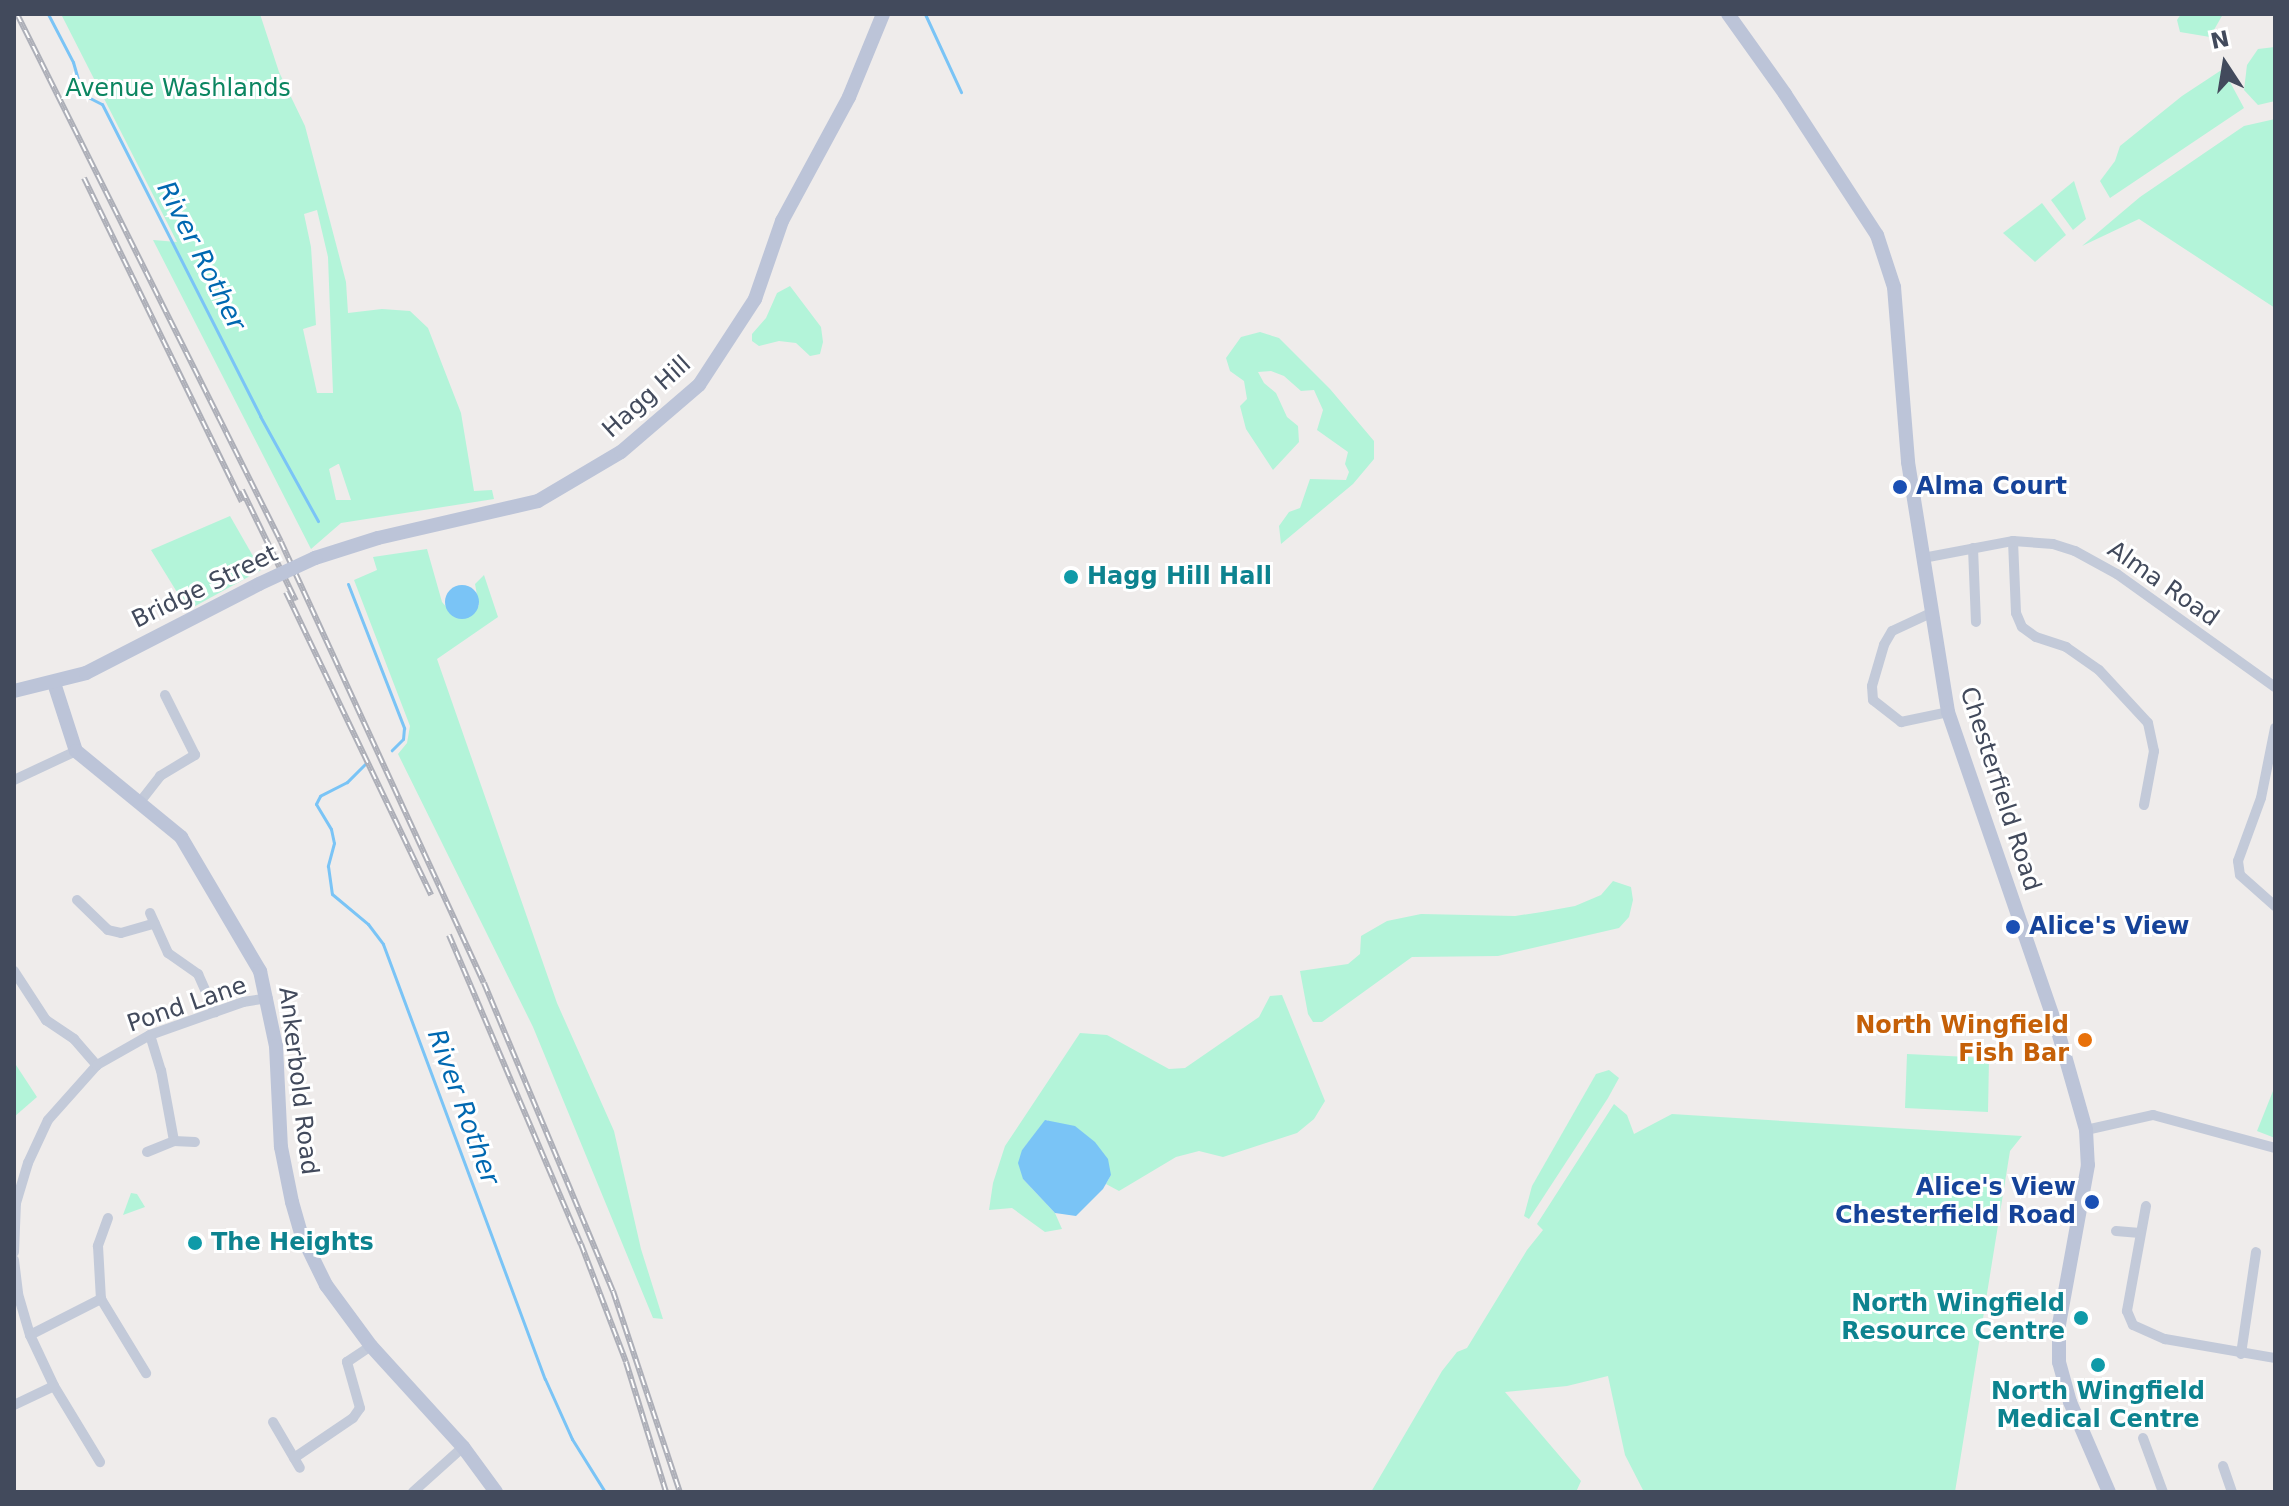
<!DOCTYPE html>
<html>
<head>
<meta charset="utf-8">
<style>
	body { margin:0 }
	#map { position:relative; width:2289px; height:1506px; overflow:hidden; background:#efeceb; font-family:"DejaVu Sans",sans-serif }
	div>[style] { position:absolute }
	.green>* { inset:0; background:#b3f4d9 }
	.water>* { inset:0; background:#7ac4f6 }
	.round { border-radius:50% }
	.stream>* { height:3px; margin:-1.5px; padding:0 1.5px; transform-origin:1.5px; border-radius:1.5px; background:#7ac4f6 }
	.street>* { height:10px; margin:-5px; padding:0 5px; transform-origin:5px; border-radius:5px; background:#c3cad9 }
	.secondary>* { height:14px; margin:-7px; padding:0 7px; transform-origin:7px; border-radius:7px; background:#bcc4d8 }
	.rail>* { height:6px; margin-top:-3px; transform-origin:0; background:repeating-linear-gradient(90deg,#fff 0 9px,#adafb8 0 18px); box-sizing:border-box; border-block:2px solid #adafb8 }
	.secondary-bridge>* { height:14px; margin:-7px; padding:0 7px; transform-origin:7px; border-radius:7px; background:#bcc4d8 }
	.dots>* { width:22px; height:22px; translate:-50% -50%; box-sizing:border-box; border:4px solid #fff; border-radius:50% }
	span { translate:-50% -50%; white-space:nowrap; text-align:center; line-height:1.15; -webkit-text-stroke:6px #fff; paint-order:stroke }
	.park-label { font-size:24px; color:#0b8560 }
	.street-label { font-size:24px; color:#424a5c }
	.transit-label { font-size:24px; color:#164399; font-weight:700 }
	.left { translate:0 -50%; text-align:left }
	.right { translate:-100% -50%; text-align:right }
	.culture-label { font-size:24px; color:#0d838f; font-weight:700 }
	.food-label { font-size:24px; color:#c56008; font-weight:700 }
	.water-label { font-size:26px; color:#0068b1; font-style:italic }
	.frame { position:absolute; inset:0; border:16px solid #424a5c; pointer-events:none }
	.north { position:absolute; left:2185px; top:24px; width:80px; height:80px; -webkit-text-stroke:6px #fff; paint-order:stroke; rotate:348deg; font-size:22px; font-weight:700; line-height:32px; text-align:center; color:#424a5c }
	.north::after { content:''; display:block; margin:auto; width:28px; height:36px; background:#424a5c; clip-path:polygon(50% 0,100% 100%,50% 72%,0 100%) }
</style>
</head>
<body>
<div id="map">
	<div class="green">
		<div style="clip-path:polygon(evenodd,61px 14px,260px 14px,279px 72px,305px 126px,346px 282px,348px 313px,382px 309px,410px 311px,428px 328px,461px 413px,474px 491px,492px 490px,494px 499px,341px 523px,311px 549px,153px 240px,177px 242px,61px 14px,317px 210px,328px 257px,333px 393px,317px 393px,303px 329px,316px 325px,311px 247px,304px 214px,317px 210px,61px 14px,338px 464px,339px 464px,351px 500px,336px 500px,329px 469px,338px 464px)"></div>
		<div style="clip-path:polygon(2181px 14px,2223px 14px,2210px 37px,2180px 32px,2177px 20px)"></div>
		<div style="clip-path:polygon(2275px 47px,2275px 101px,2258px 105px,2244px 90px,2247px 65px,2258px 49px)"></div>
		<div style="clip-path:polygon(2223px 69px,2244px 108px,2110px 198px,2100px 181px,2115px 161px,2120px 146px,2182px 96px)"></div>
		<div style="clip-path:polygon(2275px 119px,2275px 308px,2139px 219px,2082px 246px,2140px 197px,2244px 126px)"></div>
		<div style="clip-path:polygon(2074px 181px,2086px 219px,2073px 230px,2051px 200px)"></div>
		<div style="clip-path:polygon(2042px 203px,2066px 235px,2035px 262px,2003px 233px)"></div>
		<div style="clip-path:polygon(790px 286px,821px 327px,823px 342px,820px 354px,810px 356px,796px 343px,779px 341px,759px 346px,752px 341px,752px 334px,766px 318px,777px 293px)"></div>
		<div style="clip-path:polygon(1260px 332px,1279px 338px,1330px 389px,1374px 441px,1374px 459px,1353px 484px,1281px 544px,1279px 526px,1289px 512px,1300px 508px,1310px 479px,1346px 480px,1349px 472px,1345px 464px,1348px 452px,1317px 430px,1323px 410px,1314px 390px,1301px 391px,1284px 376px,1271px 371px,1258px 372px,1264px 383px,1276px 393px,1287px 417px,1298px 426px,1299px 442px,1273px 470px,1246px 429px,1240px 406px,1247px 399px,1244px 381px,1230px 371px,1226px 358px,1241px 337px)"></div>
		<div style="clip-path:polygon(230px 516px,261px 570px,188px 610px,151px 550px)"></div>
		<div style="clip-path:polygon(427px 549px,442px 602px,456px 618px,479px 606px,475px 584px,484px 575px,498px 617px,437px 659px,557px 1003px,614px 1131px,641px 1249px,663px 1319px,653px 1318px,533px 1027px,398px 754px,407px 743px,410px 726px,354px 580px,377px 570px,373px 557px)"></div>
		<div style="clip-path:polygon(1613px 881px,1631px 887px,1633px 900px,1629px 917px,1619px 928px,1498px 956px,1412px 957px,1322px 1022px,1313px 1022px,1308px 1014px,1300px 971px,1348px 964px,1360px 954px,1361px 936px,1387px 921px,1421px 914px,1515px 916px,1542px 912px,1575px 906px,1601px 895px)"></div>
		<div style="clip-path:polygon(1282px 995px,1325px 1101px,1314px 1119px,1297px 1133px,1223px 1157px,1199px 1151px,1176px 1157px,1119px 1191px,1106px 1184px,1111px 1175px,1047px 1120px,1022px 1150px,1023px 1179px,1055px 1213px,1062px 1229px,1045px 1232px,1012px 1208px,989px 1210px,993px 1183px,1005px 1146px,1080px 1033px,1107px 1035px,1169px 1069px,1185px 1068px,1259px 1017px,1270px 996px)"></div>
		<div style="clip-path:polygon(1907px 1054px,1989px 1058px,1988px 1112px,1905px 1108px)"></div>
		<div style="clip-path:polygon(14px 1062px,37px 1097px,14px 1117px)"></div>
		<div style="clip-path:polygon(1609px 1070px,1619px 1078px,1608px 1098px,1529px 1219px,1524px 1216px,1532px 1186px,1596px 1074px)"></div>
		<div style="clip-path:polygon(2275px 1086px,2275px 1138px,2257px 1131px)"></div>
		<div style="clip-path:polygon(1614px 1104px,1627px 1115px,1634px 1134px,1672px 1114px,2022px 1136px,2010px 1151px,1955px 1492px,1644px 1492px,1625px 1455px,1608px 1376px,1567px 1386px,1505px 1392px,1581px 1481px,1576px 1492px,1371px 1492px,1442px 1371px,1457px 1352px,1467px 1348px,1527px 1250px,1543px 1230px,1537px 1224px)"></div>
		<div style="clip-path:polygon(131px 1193px,137px 1194px,145px 1207px,123px 1215px)"></div>
	</div>
	<div class="water">
		<div class="round" style="left:445px;top:585px;width:34px;height:34px"></div>
		<div style="clip-path:polygon(1045px 1120px,1075px 1126px,1095px 1142px,1108px 1159px,1111px 1175px,1103px 1189px,1076px 1216px,1055px 1213px,1023px 1179px,1018px 1163px,1022px 1150px)"></div>
	</div>
	<div class="stream">
		<div style="left:48px;top:14px;width:54px;rotate:62.5deg"></div>
		<div style="left:73px;top:62px;width:33px;rotate:74deg"></div>
		<div style="left:82px;top:94px;width:22px;rotate:27deg"></div>
		<div style="left:102px;top:104px;width:350px;rotate:63.1deg"></div>
		<div style="left:260px;top:416px;width:120px;rotate:61.1deg"></div>
		<div style="left:925px;top:14px;width:86px;rotate:65.2deg"></div>
		<div style="left:348px;top:584px;width:155px;rotate:68.7deg"></div>
		<div style="left:404px;top:728px;width:11px;rotate:95deg"></div>
		<div style="left:403px;top:739px;width:16px;rotate:135deg"></div>
		<div style="left:366px;top:763px;width:27px;rotate:135deg"></div>
		<div style="left:347px;top:782px;width:30px;rotate:153deg"></div>
		<div style="left:320px;top:796px;width:9px;rotate:117deg"></div>
		<div style="left:316px;top:804px;width:29px;rotate:59deg"></div>
		<div style="left:331px;top:829px;width:14px;rotate:78deg"></div>
		<div style="left:334px;top:843px;width:24px;rotate:105deg"></div>
		<div style="left:328px;top:866px;width:28px;rotate:82deg"></div>
		<div style="left:332px;top:894px;width:47px;rotate:39.8deg"></div>
		<div style="left:368px;top:924px;width:25px;rotate:53deg"></div>
		<div style="left:383px;top:944px;width:464px;rotate:69.6deg"></div>
		<div style="left:545px;top:1379px;width:66px;rotate:65.8deg"></div>
		<div style="left:572px;top:1439px;width:62px;rotate:58.1deg"></div>
	</div>
	<div class="street">
		<div style="left:2013px;top:541px;width:72px;rotate:87.6deg"></div>
		<div style="left:2016px;top:613px;width:15px;rotate:67deg"></div>
		<div style="left:2022px;top:627px;width:17px;rotate:36deg"></div>
		<div style="left:2036px;top:637px;width:32px;rotate:18deg"></div>
		<div style="left:2066px;top:647px;width:40px;rotate:34.9deg"></div>
		<div style="left:2099px;top:670px;width:72px;rotate:47.2deg"></div>
		<div style="left:2148px;top:723px;width:29px;rotate:78deg"></div>
		<div style="left:2154px;top:751px;width:55px;rotate:100.5deg"></div>
		<div style="left:1973px;top:548px;width:74px;rotate:87.7deg"></div>
		<div style="left:1923px;top:558px;width:92px;rotate:-10.7deg"></div>
		<div style="left:2013px;top:541px;width:40px;rotate:4.3deg"></div>
		<div style="left:2053px;top:544px;width:23px;rotate:18deg"></div>
		<div style="left:2075px;top:551px;width:48px;rotate:28.7deg"></div>
		<div style="left:2117px;top:574px;width:194px;rotate:35.6deg"></div>
		<div style="left:1933px;top:612px;width:45px;rotate:155.1deg"></div>
		<div style="left:1892px;top:631px;width:16px;rotate:120deg"></div>
		<div style="left:1884px;top:645px;width:43px;rotate:106.3deg"></div>
		<div style="left:1872px;top:686px;width:14px;rotate:86deg"></div>
		<div style="left:1873px;top:700px;width:36px;rotate:38deg"></div>
		<div style="left:1901px;top:722px;width:48px;rotate:-12deg"></div>
		<div style="left:2275px;top:728px;width:71px;rotate:101.3deg"></div>
		<div style="left:2261px;top:798px;width:67px;rotate:110.1deg"></div>
		<div style="left:2238px;top:861px;width:14px;rotate:82deg"></div>
		<div style="left:2240px;top:875px;width:47px;rotate:41.5deg"></div>
		<div style="left:14px;top:780px;width:68px;rotate:-25.1deg"></div>
		<div style="left:140px;top:802px;width:33px;rotate:-52deg"></div>
		<div style="left:160px;top:776px;width:41px;rotate:-31deg"></div>
		<div style="left:195px;top:755px;width:67px;rotate:-116.6deg"></div>
		<div style="left:77px;top:900px;width:43px;rotate:44.1deg"></div>
		<div style="left:108px;top:930px;width:13px;rotate:13deg"></div>
		<div style="left:121px;top:933px;width:35px;rotate:-16deg"></div>
		<div style="left:150px;top:913px;width:44px;rotate:65.8deg"></div>
		<div style="left:168px;top:953px;width:37px;rotate:35deg"></div>
		<div style="left:198px;top:974px;width:42px;rotate:65.9deg"></div>
		<div style="left:14px;top:971px;width:59px;rotate:56.9deg"></div>
		<div style="left:46px;top:1020px;width:34px;rotate:34deg"></div>
		<div style="left:74px;top:1039px;width:35px;rotate:49deg"></div>
		<div style="left:150px;top:1035px;width:37px;rotate:73deg"></div>
		<div style="left:161px;top:1070px;width:72px;rotate:79.6deg"></div>
		<div style="left:174px;top:1141px;width:21px;rotate:3deg"></div>
		<div style="left:2086px;top:1130px;width:69px;rotate:-12.6deg"></div>
		<div style="left:2153px;top:1115px;width:126px;rotate:15.1deg"></div>
		<div style="left:147px;top:1152px;width:29px;rotate:-22deg"></div>
		<div style="left:2146px;top:1206px;width:107px;rotate:100.3deg"></div>
		<div style="left:2127px;top:1311px;width:15px;rotate:67deg"></div>
		<div style="left:2133px;top:1325px;width:35px;rotate:24deg"></div>
		<div style="left:2165px;top:1339px;width:112px;rotate:9.8deg"></div>
		<div style="left:108px;top:1218px;width:30px;rotate:110deg"></div>
		<div style="left:98px;top:1246px;width:53px;rotate:86.8deg"></div>
		<div style="left:101px;top:1299px;width:87px;rotate:58.7deg"></div>
		<div style="left:2116px;top:1231px;width:24px;rotate:5deg"></div>
		<div style="left:14px;top:1252px;width:49px;rotate:-87.7deg"></div>
		<div style="left:16px;top:1203px;width:42px;rotate:-73.3deg"></div>
		<div style="left:28px;top:1163px;width:47px;rotate:-65.1deg"></div>
		<div style="left:48px;top:1120px;width:74px;rotate:-48.3deg"></div>
		<div style="left:97px;top:1065px;width:61px;rotate:-29.5deg"></div>
		<div style="left:150px;top:1035px;width:99px;rotate:-19.5deg"></div>
		<div style="left:243px;top:1002px;width:25px;rotate:-9deg"></div>
		<div style="left:14px;top:1260px;width:34px;rotate:83deg"></div>
		<div style="left:18px;top:1294px;width:43px;rotate:73.7deg"></div>
		<div style="left:30px;top:1335px;width:56px;rotate:64.8deg"></div>
		<div style="left:54px;top:1386px;width:89px;rotate:58.8deg"></div>
		<div style="left:30px;top:1335px;width:80px;rotate:-26.9deg"></div>
		<div style="left:2241px;top:1354px;width:103px;rotate:-81.6deg"></div>
		<div style="left:14px;top:1405px;width:44px;rotate:-25.4deg"></div>
		<div style="left:273px;top:1422px;width:53px;rotate:59.6deg"></div>
		<div style="left:2143px;top:1438px;width:58px;rotate:69.7deg"></div>
		<div style="left:294px;top:1458px;width:71px;rotate:-34.1deg"></div>
		<div style="left:353px;top:1418px;width:12px;rotate:-55deg"></div>
		<div style="left:360px;top:1408px;width:48px;rotate:-105.8deg"></div>
		<div style="left:347px;top:1362px;width:29px;rotate:-34deg"></div>
		<div style="left:2223px;top:1466px;width:28px;rotate:71deg"></div>
		<div style="left:413px;top:1492px;width:67px;rotate:-42deg"></div>
	</div>
	<div class="secondary">
		<div style="left:1728px;top:14px;width:98px;rotate:54.5deg"></div>
		<div style="left:1785px;top:94px;width:168px;rotate:56.9deg"></div>
		<div style="left:1877px;top:235px;width:55px;rotate:71.9deg"></div>
		<div style="left:1894px;top:287px;width:176px;rotate:85.4deg"></div>
		<div style="left:1908px;top:462px;width:253px;rotate:80.9deg"></div>
		<div style="left:1948px;top:712px;width:334px;rotate:71deg"></div>
		<div style="left:2057px;top:1028px;width:106px;rotate:74.1deg"></div>
		<div style="left:2086px;top:1130px;width:35px;rotate:87deg"></div>
		<div style="left:2088px;top:1165px;width:163px;rotate:100.3deg"></div>
		<div style="left:2059px;top:1325px;width:37px;rotate:90deg"></div>
		<div style="left:2059px;top:1362px;width:41px;rotate:74.6deg"></div>
		<div style="left:2070px;top:1402px;width:98px;rotate:66.6deg"></div>
		<div style="left:315px;top:558px;width:66px;rotate:-17.6deg"></div>
		<div style="left:378px;top:538px;width:164px;rotate:-13deg"></div>
		<div style="left:538px;top:501px;width:96px;rotate:-30.6deg"></div>
		<div style="left:621px;top:452px;width:103px;rotate:-40.7deg"></div>
		<div style="left:699px;top:385px;width:103px;rotate:-56.9deg"></div>
		<div style="left:755px;top:299px;width:83px;rotate:-70.9deg"></div>
		<div style="left:782px;top:221px;width:141px;rotate:-61.6deg"></div>
		<div style="left:849px;top:97px;width:90px;rotate:-67.7deg"></div>
		<div style="left:54px;top:683px;width:71px;rotate:72.1deg"></div>
		<div style="left:76px;top:751px;width:136px;rotate:39.3deg"></div>
		<div style="left:181px;top:837px;width:156px;rotate:59.5deg"></div>
		<div style="left:260px;top:971px;width:77px;rotate:78deg"></div>
		<div style="left:276px;top:1046px;width:101px;rotate:87.2deg"></div>
		<div style="left:281px;top:1147px;width:56px;rotate:78.7deg"></div>
		<div style="left:292px;top:1202px;width:35px;rotate:74deg"></div>
		<div style="left:302px;top:1236px;width:55px;rotate:63.9deg"></div>
		<div style="left:326px;top:1285px;width:76px;rotate:53.6deg"></div>
		<div style="left:371px;top:1346px;width:137px;rotate:47.7deg"></div>
		<div style="left:463px;top:1447px;width:56px;rotate:53.7deg"></div>
		<div style="left:14px;top:691px;width:74px;rotate:-14deg"></div>
		<div style="left:86px;top:673px;width:195px;rotate:-27.2deg"></div>
	</div>
	<div class="rail">
		<div style="left:17px;top:14px;width:590px;rotate:63.43deg"></div>
		<div style="left:281px;top:542px;width:485px;rotate:65.3deg"></div>
		<div style="left:484px;top:983px;width:334px;rotate:67.3deg"></div>
		<div style="left:613px;top:1291px;width:212px;rotate:71.6deg"></div>
		<div style="left:84px;top:178px;width:360px;rotate:64deg"></div>
		<div style="left:242px;top:490px;width:123px;rotate:64.1deg"></div>
		<div style="left:286px;top:592px;width:336px;rotate:64.4deg"></div>
		<div style="left:449px;top:935px;width:336px;rotate:66.9deg"></div>
		<div style="left:581px;top:1244px;width:126px;rotate:69.1deg"></div>
		<div style="left:626px;top:1362px;width:136px;rotate:72.9deg"></div>
	</div>
	<div class="secondary-bridge">
		<div style="left:259px;top:584px;width:62px;rotate:-24.9deg"></div>
	</div>
	<div class="dots">
		<div style="left:1900px;top:487px;background:#1a4fb4"></div>
		<div style="left:1071px;top:577px;background:#0f9aa8"></div>
		<div style="left:2013px;top:927px;background:#1a4fb4"></div>
		<div style="left:2085px;top:1040px;background:#e8710a"></div>
		<div style="left:2092px;top:1202px;background:#1a4fb4"></div>
		<div style="left:195px;top:1243px;background:#0f9aa8"></div>
		<div style="left:2081px;top:1318px;background:#0f9aa8"></div>
		<div style="left:2098px;top:1365px;background:#0f9aa8"></div>
	</div>
	<div class="park-label">
		<span style="left:178px;top:89px">Avenue Washlands</span>
	</div>
	<div class="street-label">
		<span style="left:647px;top:397px;rotate:-42deg">Hagg Hill</span>
		<span style="left:2163px;top:584px;rotate:35deg">Alma Road</span>
		<span style="left:205px;top:587px;rotate:-26deg">Bridge Street</span>
		<span style="left:2000px;top:789px;rotate:72deg">Chesterfield Road</span>
		<span style="left:187px;top:1005px;rotate:-19deg">Pond Lane</span>
		<span style="left:298px;top:1081px;rotate:83deg">Ankerbold Road</span>
	</div>
	<div class="transit-label">
		<span class="left" style="left:1916px;top:487px">Alma Court</span>
		<span class="left" style="left:2029px;top:927px">Alice's View</span>
		<span class="right" style="left:2076px;top:1202px">Alice's View<br>Chesterfield Road</span>
	</div>
	<div class="culture-label">
		<span class="left" style="left:1087px;top:577px">Hagg Hill Hall</span>
		<span class="left" style="left:211px;top:1243px">The Heights</span>
		<span class="right" style="left:2065px;top:1318px">North Wingfield<br>Resource Centre</span>
		<span style="left:2098px;top:1406px">North Wingfield<br>Medical Centre</span>
	</div>
	<div class="food-label">
		<span class="right" style="left:2069px;top:1040px">North Wingfield<br>Fish Bar</span>
	</div>
	<div class="water-label">
		<span style="left:201px;top:256px;rotate:63deg">River Rother</span>
		<span style="left:463px;top:1107px;rotate:70deg">River Rother</span>
	</div>
	<div class="frame"></div>
	<div class="north">N</div>
</div>
</body>
</html>
